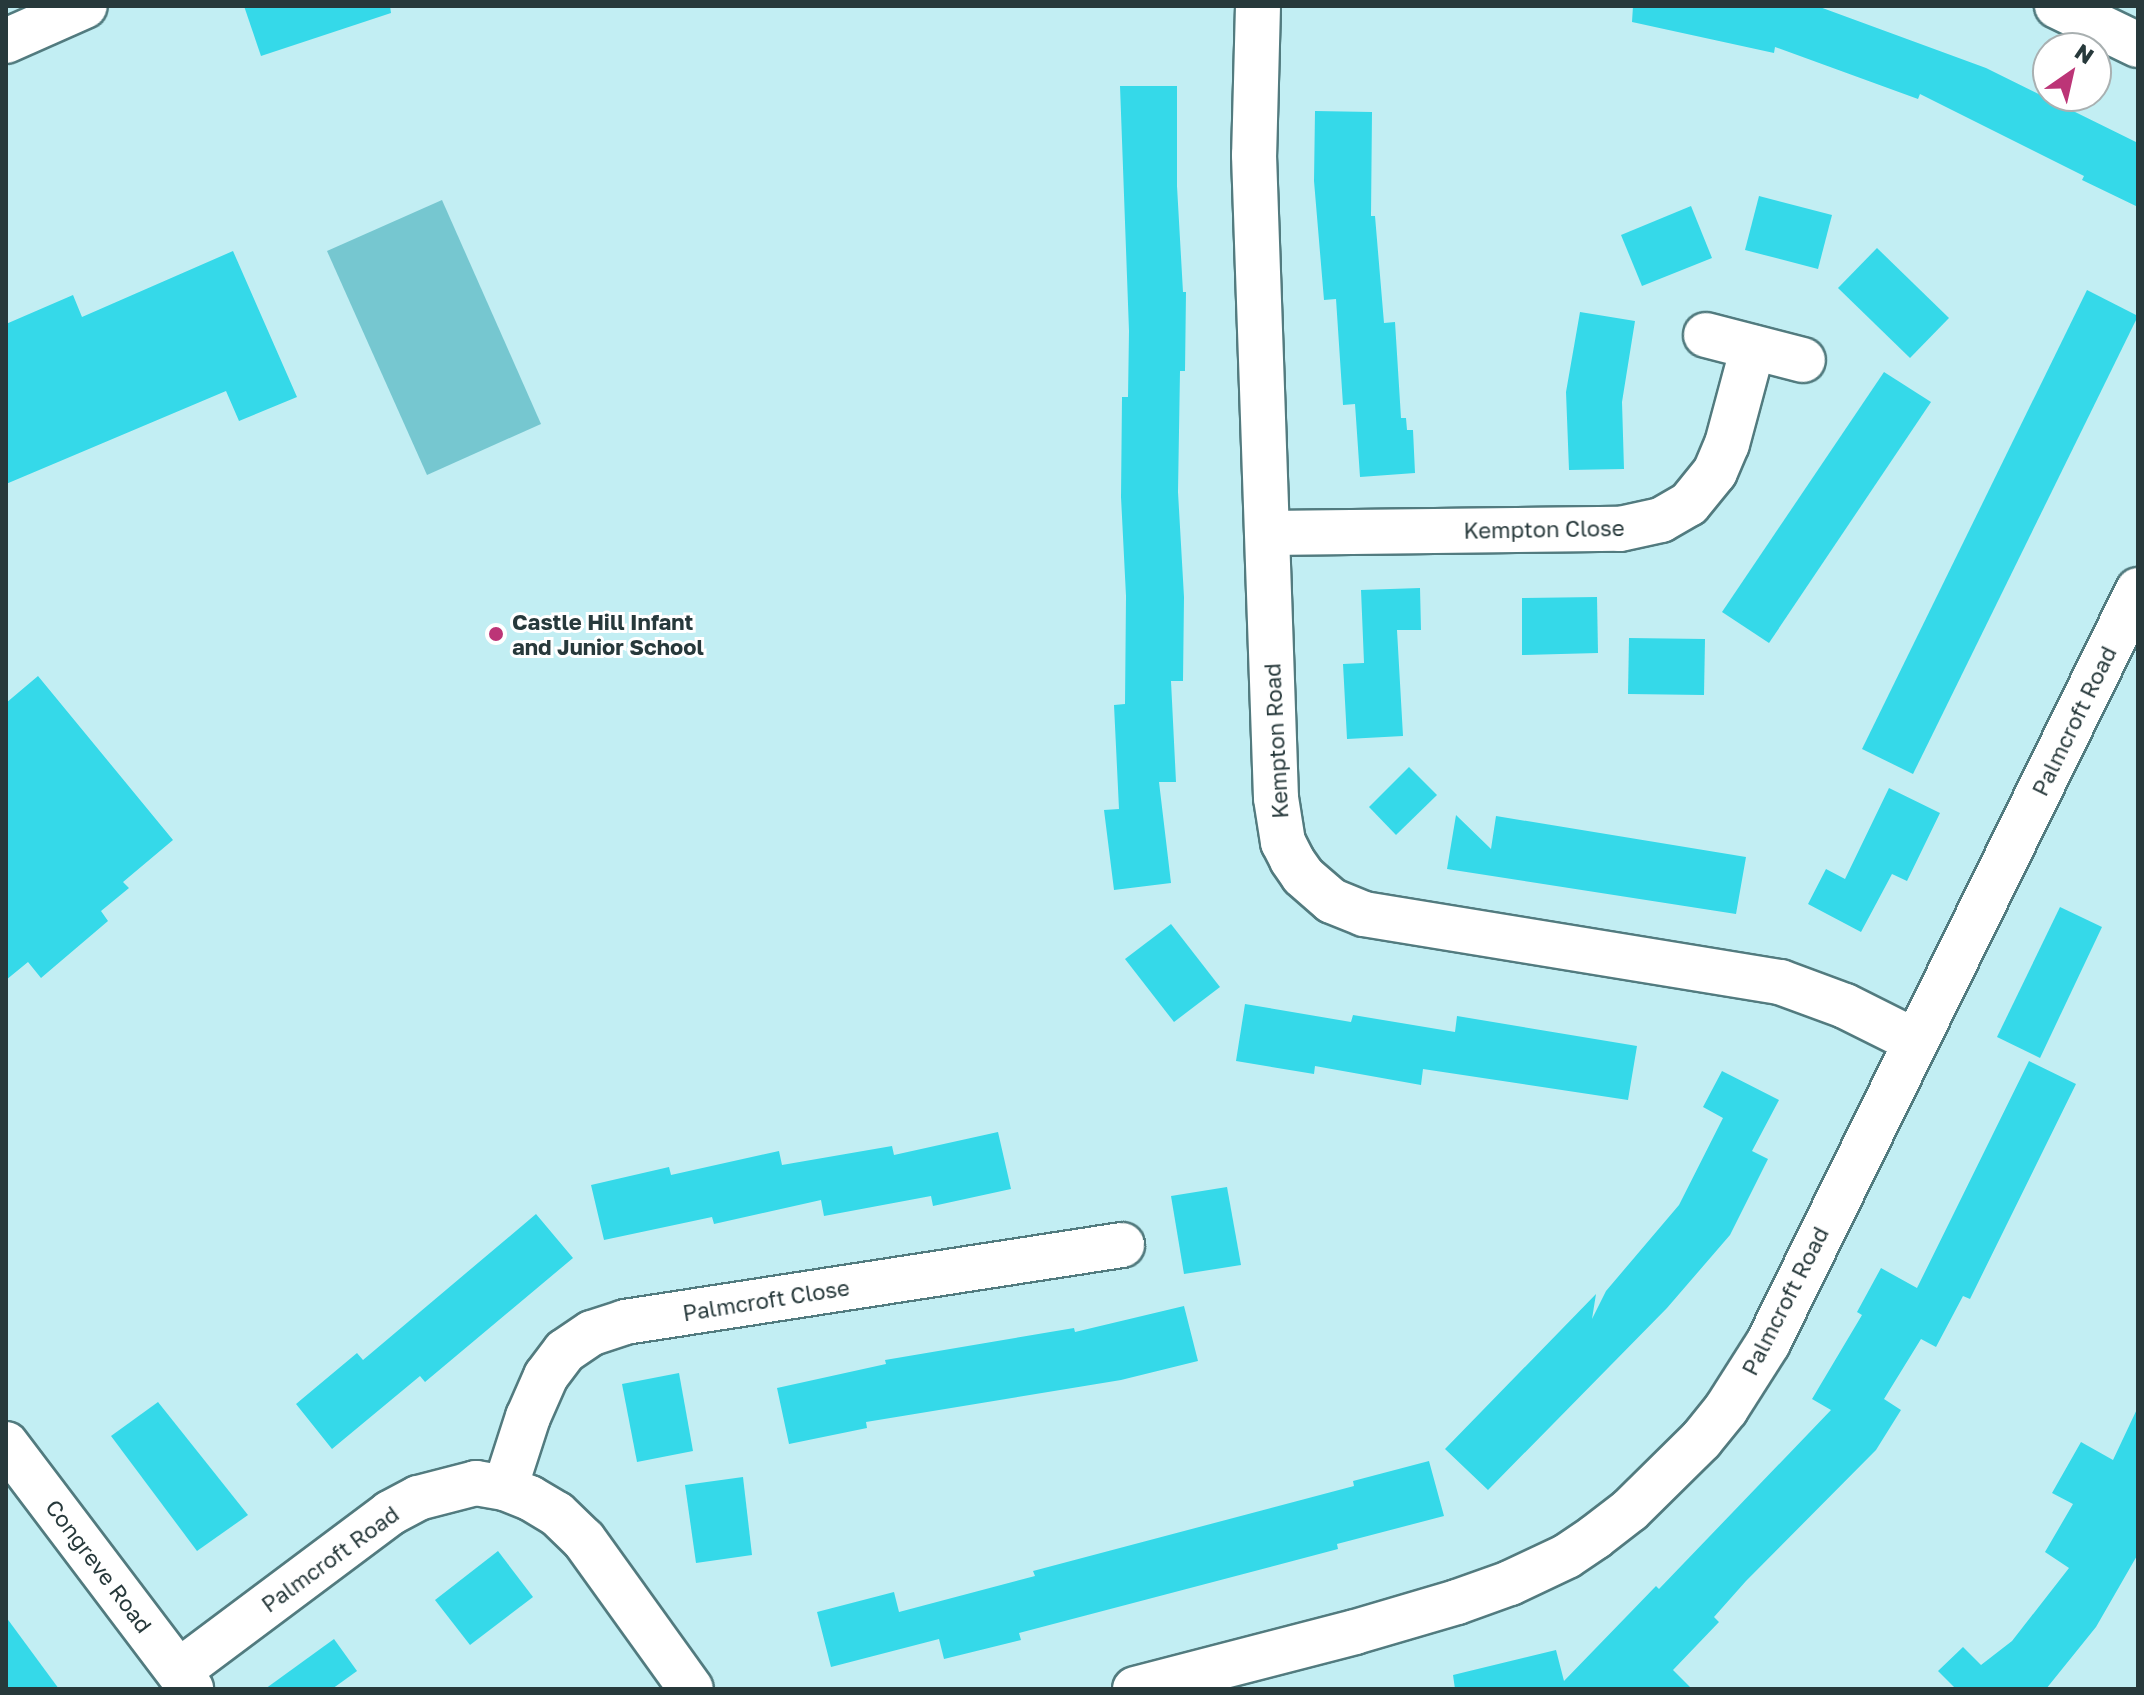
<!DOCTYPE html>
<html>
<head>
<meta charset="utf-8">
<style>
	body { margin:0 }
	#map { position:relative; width:2144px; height:1695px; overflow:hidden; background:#c2eef3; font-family:"Golos Text",sans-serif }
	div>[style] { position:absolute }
	.green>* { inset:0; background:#76c7d0 }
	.building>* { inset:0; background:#35d9e9 }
	.roads { filter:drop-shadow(2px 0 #527b7f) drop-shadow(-2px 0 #527b7f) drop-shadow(0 2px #527b7f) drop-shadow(0 -2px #527b7f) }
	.minor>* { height:44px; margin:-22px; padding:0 22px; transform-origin:22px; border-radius:22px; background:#fff }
	.dots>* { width:22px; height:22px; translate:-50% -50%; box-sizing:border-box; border:4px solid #fff; border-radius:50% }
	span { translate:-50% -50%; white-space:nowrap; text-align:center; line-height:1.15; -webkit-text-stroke:6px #fff; paint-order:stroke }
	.street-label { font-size:22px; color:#27393b }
	.poi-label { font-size:22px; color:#27393b; font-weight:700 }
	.left { translate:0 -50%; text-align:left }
	.frame { position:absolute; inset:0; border:8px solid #27393b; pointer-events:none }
	.north { position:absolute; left:2032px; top:32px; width:80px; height:80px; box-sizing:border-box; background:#fff; border:2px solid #a9b0b1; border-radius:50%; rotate:34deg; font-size:22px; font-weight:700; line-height:32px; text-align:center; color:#27393b }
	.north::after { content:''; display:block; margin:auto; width:28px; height:36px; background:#bc3577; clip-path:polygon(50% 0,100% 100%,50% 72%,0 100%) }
</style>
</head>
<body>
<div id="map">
	<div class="green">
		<div style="clip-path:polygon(442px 200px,541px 424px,427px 475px,327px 251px)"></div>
	</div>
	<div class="building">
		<div style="clip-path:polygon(244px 6px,390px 6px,391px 13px,261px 56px)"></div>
		<div style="clip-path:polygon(1633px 6px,1817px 6px,1986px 68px,2138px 143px,2138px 207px,2082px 180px,2084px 176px,1920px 94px,1918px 99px,1775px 47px,1774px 53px,1632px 22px)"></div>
		<div style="clip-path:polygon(1120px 86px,1177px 86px,1177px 186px,1183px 292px,1186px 292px,1185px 371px,1180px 371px,1178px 492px,1184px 597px,1183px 681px,1171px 681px,1176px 782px,1159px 782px,1171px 883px,1114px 890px,1104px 810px,1119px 809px,1114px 705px,1125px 704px,1126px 596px,1121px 497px,1122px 397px,1128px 397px,1129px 331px)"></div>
		<div style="clip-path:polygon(1315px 111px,1372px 112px,1371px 216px,1375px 216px,1384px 323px,1395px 322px,1401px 418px,1406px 418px,1407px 430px,1413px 430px,1415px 473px,1360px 477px,1355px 404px,1343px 405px,1336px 299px,1324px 300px,1314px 181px)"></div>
		<div style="clip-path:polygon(1759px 196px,1832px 215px,1818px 269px,1745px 250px)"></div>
		<div style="clip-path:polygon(1691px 206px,1712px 258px,1642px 286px,1621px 235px)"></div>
		<div style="clip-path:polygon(1877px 248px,1949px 318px,1910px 358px,1838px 288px)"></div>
		<div style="clip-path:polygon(233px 251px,297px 397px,239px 421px,226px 391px,6px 484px,6px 324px,73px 295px,82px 317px)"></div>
		<div style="clip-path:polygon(2087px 290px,2138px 316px,1913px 774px,1862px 749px)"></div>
		<div style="clip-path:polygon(1580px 312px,1635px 321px,1622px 402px,1624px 469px,1569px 470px,1566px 392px)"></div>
		<div style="clip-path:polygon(1884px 372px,1931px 402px,1769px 643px,1722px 612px)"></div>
		<div style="clip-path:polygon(1420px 588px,1421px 630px,1397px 630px,1403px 736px,1347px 739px,1343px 664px,1364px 663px,1361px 590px)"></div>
		<div style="clip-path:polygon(1597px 597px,1598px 653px,1522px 655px,1522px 598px)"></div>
		<div style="clip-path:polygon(1629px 638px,1705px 639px,1704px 695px,1628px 694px)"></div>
		<div style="clip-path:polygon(38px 676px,173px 840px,123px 882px,129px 888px,101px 911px,108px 921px,41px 978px,28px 962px,6px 980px,6px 703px)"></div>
		<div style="clip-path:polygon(1409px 767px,1437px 795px,1396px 835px,1369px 807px)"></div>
		<div style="clip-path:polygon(1889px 788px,1940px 813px,1907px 881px,1892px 874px,1861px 932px,1808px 904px,1826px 869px,1845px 879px)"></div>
		<div style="clip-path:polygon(1456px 815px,1491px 849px,1496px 816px,1746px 857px,1736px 914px,1447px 869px)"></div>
		<div style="clip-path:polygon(2060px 907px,2102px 927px,2040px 1058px,1997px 1037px)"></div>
		<div style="clip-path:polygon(1171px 924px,1220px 987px,1174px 1022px,1125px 959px)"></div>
		<div style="clip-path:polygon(1245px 1004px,1351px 1022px,1353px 1015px,1455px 1032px,1457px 1016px,1637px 1046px,1628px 1100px,1423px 1069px,1421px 1085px,1315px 1066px,1314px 1074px,1236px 1061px)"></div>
		<div style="clip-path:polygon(2029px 1061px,2076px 1084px,1970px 1299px,1963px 1296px,1936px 1347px,1921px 1339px,1884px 1399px,1901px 1410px,1876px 1450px,1746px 1581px,1714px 1617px,1719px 1622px,1673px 1670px,1692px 1689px,1455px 1689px,1453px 1675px,1556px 1650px,1564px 1681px,1656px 1586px,1659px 1589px,1831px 1410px,1812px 1399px,1862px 1315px,1857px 1312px,1881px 1268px,1917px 1288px)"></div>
		<div style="clip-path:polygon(1722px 1071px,1779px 1100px,1752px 1151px,1768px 1159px,1730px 1235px,1667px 1308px,1488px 1490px,1445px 1449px,1596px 1294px,1592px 1319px,1606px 1291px,1679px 1205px,1723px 1118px,1703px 1107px)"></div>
		<div style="clip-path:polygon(998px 1132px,1011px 1189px,933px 1206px,931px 1196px,824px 1216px,821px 1200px,714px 1224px,712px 1217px,604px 1240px,591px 1185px,669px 1167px,671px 1175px,779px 1151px,782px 1165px,892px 1146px,894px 1155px)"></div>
		<div style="clip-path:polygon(1227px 1187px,1241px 1265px,1184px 1274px,1171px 1196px)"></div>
		<div style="clip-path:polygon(536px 1214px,573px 1258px,425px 1382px,420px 1376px,332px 1449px,296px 1404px,357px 1353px,363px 1360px)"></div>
		<div style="clip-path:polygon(1184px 1306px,1198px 1361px,1121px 1380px,866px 1422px,867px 1428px,789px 1444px,777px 1388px,886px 1364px,885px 1360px,1074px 1328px,1075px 1332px)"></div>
		<div style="clip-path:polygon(679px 1373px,693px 1451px,637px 1462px,622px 1384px)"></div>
		<div style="clip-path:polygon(158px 1402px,248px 1515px,197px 1551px,111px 1436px)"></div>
		<div style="clip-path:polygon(2138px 1407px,2138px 1554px,2096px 1627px,2046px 1689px,1951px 1689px,1954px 1687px,1938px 1671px,1963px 1647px,1981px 1665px,2012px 1641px,2069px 1568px,2045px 1552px,2073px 1504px,2052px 1493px,2081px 1442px,2113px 1460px)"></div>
		<div style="clip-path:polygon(1429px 1461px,1444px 1516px,1337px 1544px,1338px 1549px,1019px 1633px,1021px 1640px,944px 1659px,939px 1639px,831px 1667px,817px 1612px,894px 1592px,899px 1612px,1035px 1576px,1033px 1571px,1354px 1486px,1353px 1481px)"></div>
		<div style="clip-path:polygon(743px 1477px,752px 1555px,696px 1563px,685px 1485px)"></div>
		<div style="clip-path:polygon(498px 1551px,533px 1597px,470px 1645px,435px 1600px)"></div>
		<div style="clip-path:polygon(6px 1617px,59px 1689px,6px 1689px)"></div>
		<div style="clip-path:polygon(334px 1639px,357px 1671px,332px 1689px,265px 1689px)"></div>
	</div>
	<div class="roads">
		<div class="minor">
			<div style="left:1258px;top:6px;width:149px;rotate:91.5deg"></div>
			<div style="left:1254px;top:155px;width:643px;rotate:88.04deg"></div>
			<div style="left:1276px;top:798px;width:45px;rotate:81deg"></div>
			<div style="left:1283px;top:842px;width:20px;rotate:63deg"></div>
			<div style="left:1292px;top:860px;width:19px;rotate:55deg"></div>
			<div style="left:1303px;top:876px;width:38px;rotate:41deg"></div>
			<div style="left:1332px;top:901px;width:35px;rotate:22deg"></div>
			<div style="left:1364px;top:914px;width:422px;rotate:9.3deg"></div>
			<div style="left:1780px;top:982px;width:69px;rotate:20.3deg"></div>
			<div style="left:1845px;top:1006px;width:78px;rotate:26.6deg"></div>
			<div style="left:2057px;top:6px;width:90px;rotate:25.7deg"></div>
			<div style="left:6px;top:41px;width:86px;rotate:-23.9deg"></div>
			<div style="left:1706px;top:335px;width:100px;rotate:14.5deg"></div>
			<div style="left:1269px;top:533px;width:351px;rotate:-0.7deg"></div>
			<div style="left:1620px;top:529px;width:42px;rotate:-12.4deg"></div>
			<div style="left:1661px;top:520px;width:32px;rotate:-30deg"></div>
			<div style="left:1689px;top:504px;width:41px;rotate:-50.9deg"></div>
			<div style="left:1715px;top:472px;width:30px;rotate:-67deg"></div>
			<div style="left:1727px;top:444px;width:100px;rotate:-75deg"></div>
			<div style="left:6px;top:1444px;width:307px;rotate:52.9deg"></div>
			<div style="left:505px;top:1488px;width:75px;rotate:-72.1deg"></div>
			<div style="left:528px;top:1417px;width:45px;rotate:-66.3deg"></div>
			<div style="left:546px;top:1376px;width:31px;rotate:-53deg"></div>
			<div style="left:565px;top:1351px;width:32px;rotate:-34deg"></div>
			<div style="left:592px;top:1333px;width:35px;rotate:-18deg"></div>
			<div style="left:625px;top:1322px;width:503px;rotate:-8.81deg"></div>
			<div style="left:179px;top:1671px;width:264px;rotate:-36.8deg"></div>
			<div style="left:390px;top:1513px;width:32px;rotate:-28deg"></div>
			<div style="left:418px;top:1498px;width:60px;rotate:-14.5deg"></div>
			<div style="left:476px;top:1483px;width:29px;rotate:10deg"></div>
			<div style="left:505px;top:1488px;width:27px;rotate:22deg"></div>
			<div style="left:530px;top:1498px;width:31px;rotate:31deg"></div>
			<div style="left:557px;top:1514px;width:37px;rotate:44deg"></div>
			<div style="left:584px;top:1540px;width:183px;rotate:54.3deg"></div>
			<div style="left:1135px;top:1689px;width:227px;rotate:-14.5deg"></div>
			<div style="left:1355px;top:1632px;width:106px;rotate:-16.4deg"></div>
			<div style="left:1457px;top:1602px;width:56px;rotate:-19.7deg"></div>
			<div style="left:1510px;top:1583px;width:63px;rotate:-25.3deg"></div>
			<div style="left:1567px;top:1556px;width:34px;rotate:-34deg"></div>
			<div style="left:1595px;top:1537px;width:44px;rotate:-37.6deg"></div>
			<div style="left:1630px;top:1510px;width:100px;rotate:-44.6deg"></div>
			<div style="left:1701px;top:1440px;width:40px;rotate:-51deg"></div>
			<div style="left:1726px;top:1409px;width:78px;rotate:-57.5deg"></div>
			<div style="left:1768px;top:1343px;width:839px;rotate:-63.83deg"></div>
		</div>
	</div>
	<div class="dots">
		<div style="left:496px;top:634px;background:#bc3577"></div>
	</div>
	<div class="street-label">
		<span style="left:1544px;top:529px;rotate:-1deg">Kempton Close</span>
		<span style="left:2074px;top:721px;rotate:-64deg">Palmcroft Road</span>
		<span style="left:1276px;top:741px;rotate:-93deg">Kempton Road</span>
		<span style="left:766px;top:1300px;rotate:-9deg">Palmcroft Close</span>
		<span style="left:1785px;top:1301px;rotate:-63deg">Palmcroft Road</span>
		<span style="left:330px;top:1559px;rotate:-36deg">Palmcroft Road</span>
		<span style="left:99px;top:1566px;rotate:53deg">Congreve Road</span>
	</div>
	<div class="poi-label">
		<span class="left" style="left:512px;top:634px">Castle Hill Infant<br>and Junior School</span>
	</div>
	<div class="frame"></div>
	<div class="north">N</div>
</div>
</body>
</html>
